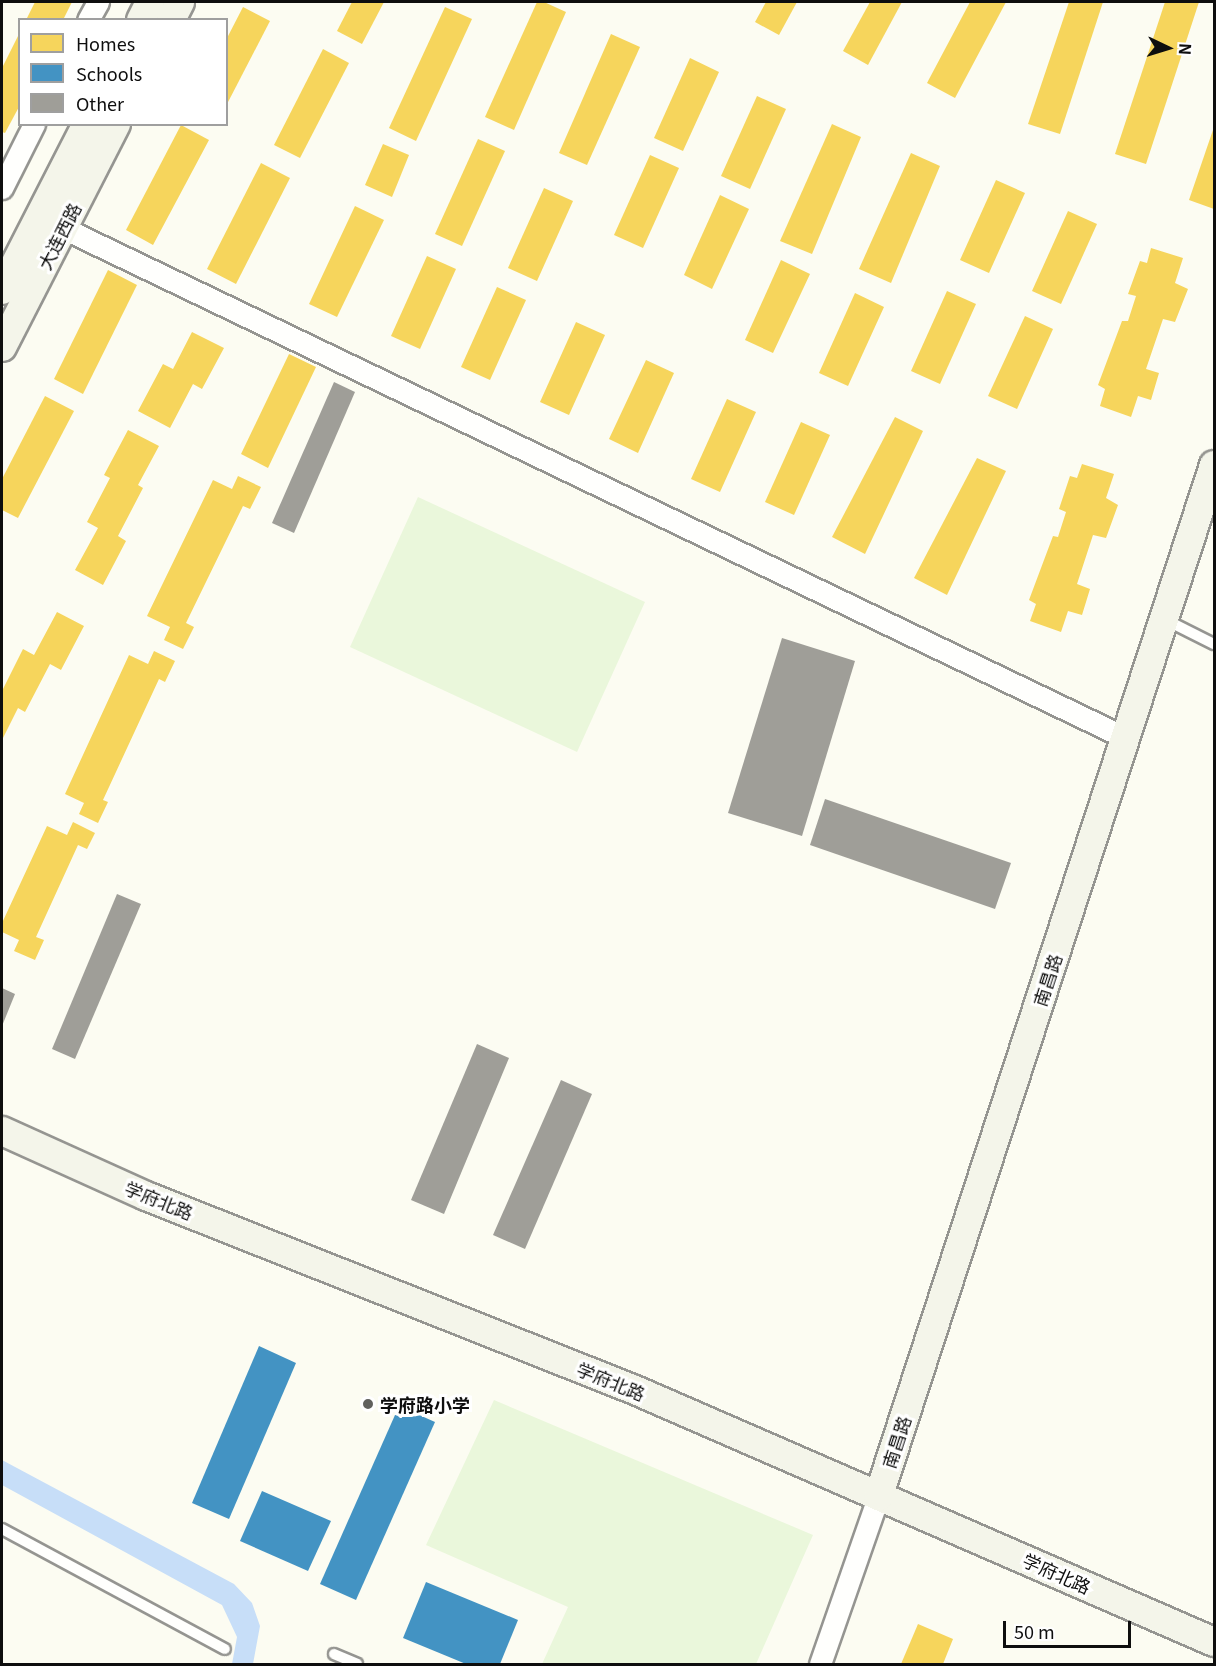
<!DOCTYPE html>
<html>
<head>
<meta charset="utf-8">
<style>
	body { margin:0 }
	#map { position:relative; width:1216px; height:1666px; overflow:hidden; background:#fcfcf2; font-family:Georgia,"Noto Sans SC",serif }
	div>[style] { position:absolute }
	.pitch>* { inset:0; background:#eaf7db }
	.water>* { inset:0; background:#c7def8 }
	.homes>* { inset:0; background:#f6d55c }
	.schools>* { inset:0; background:#4393c3 }
	.building>* { inset:0; background:#9f9e98 }
	.roads { filter:drop-shadow(2px 0 #959591) drop-shadow(-2px 0 #959591) drop-shadow(0 2px #959591) drop-shadow(0 -2px #959591) }
	.lane>* { height:10px; margin:-5px; padding:0 5px; transform-origin:5px; border-radius:5px; background:#fffffd }
	.street>* { height:21px; margin:-10.5px; padding:0 10.5px; transform-origin:10.5px; border-radius:10.5px; background:#fffffd }
	.secondary>* { height:28px; margin:-14px; padding:0 14px; transform-origin:14px; border-radius:14px; background:#f4f5ea }
	.dots>* { width:16px; height:16px; translate:-50% -50%; box-sizing:border-box; border:3px solid #fff; border-radius:50% }
	span { translate:-50% -50%; white-space:nowrap; text-align:center; line-height:1.15; -webkit-text-stroke:6px #fff; paint-order:stroke }
	.street-label { font-size:18px; color:#0e0e0e }
	.poi-label { font-size:18px; color:#0e0e0e; font-weight:700 }
	.left { translate:0 -50%; text-align:left }
	.frame { position:absolute; inset:0; border:3px solid #0e0e0e; pointer-events:none }
	.legend { position:absolute; left:18px; top:18px; width:210px; height:108px; box-sizing:border-box; background:#fff; border:2px solid #9f9f9f; margin:0; padding:8px 10px; list-style:none; font-size:18px; color:#0e0e0e }
	.legend li { display:flex; align-items:center; gap:12px; height:30px }
	.legend b { width:30px; border:2px solid #9f9f9f }
	.north { position:absolute; left:1138px; top:18px; width:60px; height:60px; -webkit-text-stroke:4px #fff; paint-order:stroke; rotate:94deg; font-size:16px; font-weight:700; line-height:24px; text-align:center; color:#0e0e0e }
	.north::after { content:''; display:block; margin:auto; width:21px; height:27px; background:#0e0e0e; clip-path:polygon(50% 0,100% 100%,50% 72%,0 100%) }
	.scale { position:absolute; left:1003px; top:1621px; width:128px; height:27px; box-sizing:border-box; border:3px solid #0e0e0e; border-top:0; padding-left:8px; font-size:18px; line-height:21px; white-space:nowrap; color:#0e0e0e; -webkit-text-stroke:4px #fff; paint-order:stroke }
</style>
</head>
<body>
<div id="map">
	<div class="pitch">
		<div style="clip-path:polygon(418px 497px,645px 602px,577px 752px,350px 647px)"></div>
		<div style="clip-path:polygon(494px 1400px,813px 1535px,756px 1664px,542px 1664px,568px 1607px,426px 1545px)"></div>
	</div>
	<div class="water">
		<div style="clip-path:polygon(2px 1460px,234px 1584px,252px 1603px,260px 1626px,253px 1664px,232px 1664px,237px 1637px,222px 1605px,2px 1485px)"></div>
	</div>
	<div class="homes">
		<div style="clip-path:polygon(35px 2px,72px 2px,63px 20px,26px 20px)"></div>
		<div style="clip-path:polygon(352px 2px,384px 2px,362px 44px,337px 31px)"></div>
		<div style="clip-path:polygon(537px 2px,544px 2px,566px 12px,514px 130px,485px 117px)"></div>
		<div style="clip-path:polygon(766px 2px,797px 2px,779px 35px,755px 22px)"></div>
		<div style="clip-path:polygon(870px 2px,902px 2px,868px 65px,843px 51px)"></div>
		<div style="clip-path:polygon(970px 2px,1006px 2px,955px 98px,927px 83px)"></div>
		<div style="clip-path:polygon(1069px 2px,1103px 2px,1060px 134px,1028px 124px)"></div>
		<div style="clip-path:polygon(1165px 2px,1199px 2px,1146px 164px,1115px 154px)"></div>
		<div style="clip-path:polygon(243px 7px,270px 21px,226px 106px,226px 40px)"></div>
		<div style="clip-path:polygon(445px 7px,472px 19px,416px 141px,389px 128px)"></div>
		<div style="clip-path:polygon(20px 32px,20px 105px,5px 133px,2px 132px,2px 68px)"></div>
		<div style="clip-path:polygon(611px 34px,640px 47px,587px 165px,559px 153px)"></div>
		<div style="clip-path:polygon(323px 49px,349px 63px,300px 158px,274px 145px)"></div>
		<div style="clip-path:polygon(690px 58px,719px 72px,683px 151px,654px 138px)"></div>
		<div style="clip-path:polygon(757px 96px,786px 109px,750px 189px,721px 176px)"></div>
		<div style="clip-path:polygon(832px 124px,861px 137px,812px 254px,780px 241px)"></div>
		<div style="clip-path:polygon(181px 125px,209px 140px,153px 245px,126px 230px)"></div>
		<div style="clip-path:polygon(1214px 127px,1214px 209px,1189px 200px)"></div>
		<div style="clip-path:polygon(478px 139px,505px 151px,462px 246px,435px 234px)"></div>
		<div style="clip-path:polygon(383px 144px,409px 155px,392px 197px,365px 185px)"></div>
		<div style="clip-path:polygon(911px 153px,940px 166px,891px 283px,859px 269px)"></div>
		<div style="clip-path:polygon(650px 155px,679px 168px,643px 248px,614px 235px)"></div>
		<div style="clip-path:polygon(261px 163px,290px 178px,236px 284px,207px 269px)"></div>
		<div style="clip-path:polygon(996px 180px,1025px 193px,989px 273px,960px 260px)"></div>
		<div style="clip-path:polygon(544px 188px,573px 201px,537px 281px,508px 268px)"></div>
		<div style="clip-path:polygon(720px 195px,749px 209px,712px 289px,684px 275px)"></div>
		<div style="clip-path:polygon(355px 206px,384px 220px,337px 317px,309px 304px)"></div>
		<div style="clip-path:polygon(1068px 211px,1097px 224px,1061px 304px,1032px 291px)"></div>
		<div style="clip-path:polygon(1151px 248px,1183px 258px,1175px 283px,1188px 289px,1175px 322px,1163px 319px,1146px 369px,1159px 373px,1151px 400px,1138px 396px,1131px 417px,1100px 406px,1105px 389px,1098px 385px,1122px 321px,1128px 321px,1136px 296px,1128px 294px,1140px 261px,1147px 263px)"></div>
		<div style="clip-path:polygon(427px 256px,456px 269px,420px 349px,391px 336px)"></div>
		<div style="clip-path:polygon(781px 260px,810px 274px,773px 353px,745px 340px)"></div>
		<div style="clip-path:polygon(108px 270px,137px 285px,83px 394px,54px 379px)"></div>
		<div style="clip-path:polygon(497px 287px,526px 300px,490px 380px,461px 367px)"></div>
		<div style="clip-path:polygon(947px 291px,976px 304px,940px 384px,911px 371px)"></div>
		<div style="clip-path:polygon(855px 293px,884px 307px,848px 386px,819px 373px)"></div>
		<div style="clip-path:polygon(1025px 316px,1053px 329px,1017px 409px,988px 396px)"></div>
		<div style="clip-path:polygon(576px 322px,605px 335px,569px 415px,540px 402px)"></div>
		<div style="clip-path:polygon(192px 332px,224px 348px,202px 389px,193px 384px,170px 428px,138px 411px,163px 364px,173px 369px)"></div>
		<div style="clip-path:polygon(289px 354px,316px 367px,268px 468px,241px 454px)"></div>
		<div style="clip-path:polygon(646px 360px,674px 373px,638px 453px,609px 439px)"></div>
		<div style="clip-path:polygon(45px 396px,74px 411px,18px 518px,2px 510px,2px 479px)"></div>
		<div style="clip-path:polygon(727px 399px,756px 412px,720px 492px,691px 479px)"></div>
		<div style="clip-path:polygon(895px 417px,923px 431px,865px 554px,832px 537px)"></div>
		<div style="clip-path:polygon(801px 422px,830px 435px,794px 515px,765px 502px)"></div>
		<div style="clip-path:polygon(128px 430px,159px 446px,138px 485px,143px 488px,118px 536px,126px 541px,103px 585px,75px 570px,98px 528px,87px 522px,110px 478px,104px 475px)"></div>
		<div style="clip-path:polygon(977px 458px,1006px 471px,947px 595px,914px 578px)"></div>
		<div style="clip-path:polygon(1082px 464px,1114px 474px,1106px 498px,1118px 505px,1106px 538px,1093px 535px,1077px 584px,1090px 589px,1082px 615px,1068px 611px,1061px 632px,1030px 621px,1036px 604px,1029px 600px,1053px 536px,1058px 537px,1066px 512px,1059px 509px,1070px 476px,1077px 478px)"></div>
		<div style="clip-path:polygon(238px 476px,261px 487px,250px 509px,243px 506px,186px 623px,194px 627px,183px 649px,164px 640px,170px 627px,147px 616px,213px 480px,232px 489px)"></div>
		<div style="clip-path:polygon(57px 612px,84px 626px,61px 670px,50px 664px,25px 712px,18px 708px,2px 740px,2px 691px,23px 649px,34px 655px)"></div>
		<div style="clip-path:polygon(154px 651px,175px 661px,165px 682px,159px 679px,103px 800px,108px 802px,98px 823px,79px 814px,84px 803px,65px 794px,129px 655px,148px 664px)"></div>
		<div style="clip-path:polygon(73px 822px,95px 833px,87px 849px,78px 845px,36px 937px,44px 940px,35px 960px,14px 951px,19px 940px,2px 932px,2px 923px,47px 826px,67px 835px)"></div>
		<div style="clip-path:polygon(918px 1624px,953px 1639px,943px 1664px,901px 1664px)"></div>
	</div>
	<div class="schools">
		<div style="clip-path:polygon(259px 1346px,296px 1363px,229px 1519px,192px 1503px)"></div>
		<div style="clip-path:polygon(399px 1406px,435px 1422px,356px 1600px,320px 1584px)"></div>
		<div style="clip-path:polygon(262px 1491px,331px 1521px,308px 1571px,240px 1541px)"></div>
		<div style="clip-path:polygon(426px 1582px,518px 1620px,500px 1664px,466px 1664px,403px 1638px)"></div>
	</div>
	<div class="building">
		<div style="clip-path:polygon(334px 382px,355px 392px,294px 533px,272px 523px)"></div>
		<div style="clip-path:polygon(782px 638px,855px 661px,802px 836px,728px 813px)"></div>
		<div style="clip-path:polygon(825px 799px,1011px 863px,995px 909px,810px 845px)"></div>
		<div style="clip-path:polygon(117px 894px,141px 904px,75px 1059px,52px 1049px)"></div>
		<div style="clip-path:polygon(2px 988px,15px 994px,2px 1026px)"></div>
		<div style="clip-path:polygon(477px 1044px,509px 1058px,444px 1214px,411px 1200px)"></div>
		<div style="clip-path:polygon(561px 1080px,592px 1094px,525px 1249px,493px 1235px)"></div>
	</div>
	<div class="roads">
		<div class="lane">
			<div style="left:1166px;top:620px;width:54px;rotate:26.6deg"></div>
			<div style="left:2px;top:1529px;width:253px;rotate:28.3deg"></div>
			<div style="left:334px;top:1654px;width:25px;rotate:23deg"></div>
		</div>
		<div class="street">
			<div style="left:88px;top:20px;width:21px;rotate:-61deg"></div>
			<div style="left:2px;top:188px;width:72px;rotate:-63.4deg"></div>
			<div style="left:63px;top:228px;width:1179px;rotate:25.63deg"></div>
			<div style="left:820px;top:1664px;width:179px;rotate:-70.8deg"></div>
		</div>
		<div class="secondary">
			<div style="left:141px;top:20px;width:20px;rotate:-63deg"></div>
			<div style="left:171px;top:20px;width:20px;rotate:-63deg"></div>
			<div style="left:2px;top:290px;width:186px;rotate:-62.9deg"></div>
			<div style="left:2px;top:347px;width:250px;rotate:-62.9deg"></div>
			<div style="left:2px;top:1131px;width:158px;rotate:24.3deg"></div>
			<div style="left:146px;top:1196px;width:526px;rotate:21.64deg"></div>
			<div style="left:635px;top:1390px;width:631px;rotate:23.52deg"></div>
			<div style="left:879px;top:1495px;width:1083px;rotate:-71.98deg"></div>
		</div>
	</div>
	<div class="dots">
		<div style="left:368px;top:1404px;background:#61615e"></div>
	</div>
	<div class="street-label">
		<span style="left:59px;top:236px;rotate:-63deg">大连西路</span>
		<span style="left:1047px;top:980px;rotate:-72deg">南昌路</span>
		<span style="left:159px;top:1200px;rotate:22deg">学府北路</span>
		<span style="left:611px;top:1381px;rotate:22deg">学府北路</span>
		<span style="left:896px;top:1442px;rotate:-72deg">南昌路</span>
		<span style="left:1057px;top:1573px;rotate:24deg">学府北路</span>
	</div>
	<div class="poi-label">
		<span class="left" style="left:380px;top:1404px">学府路小学</span>
	</div>
	<div class="frame"></div>
	<ul class="legend">
	<li><b style="height:16px;background:#f6d55c"></b>Homes</li>
	<li><b style="height:16px;background:#4393c3"></b>Schools</li>
	<li><b style="height:16px;background:#9f9e98"></b>Other</li>
	</ul>
	<div class="north">N</div>
	<div class="scale">50 m</div>
</div>
</body>
</html>
